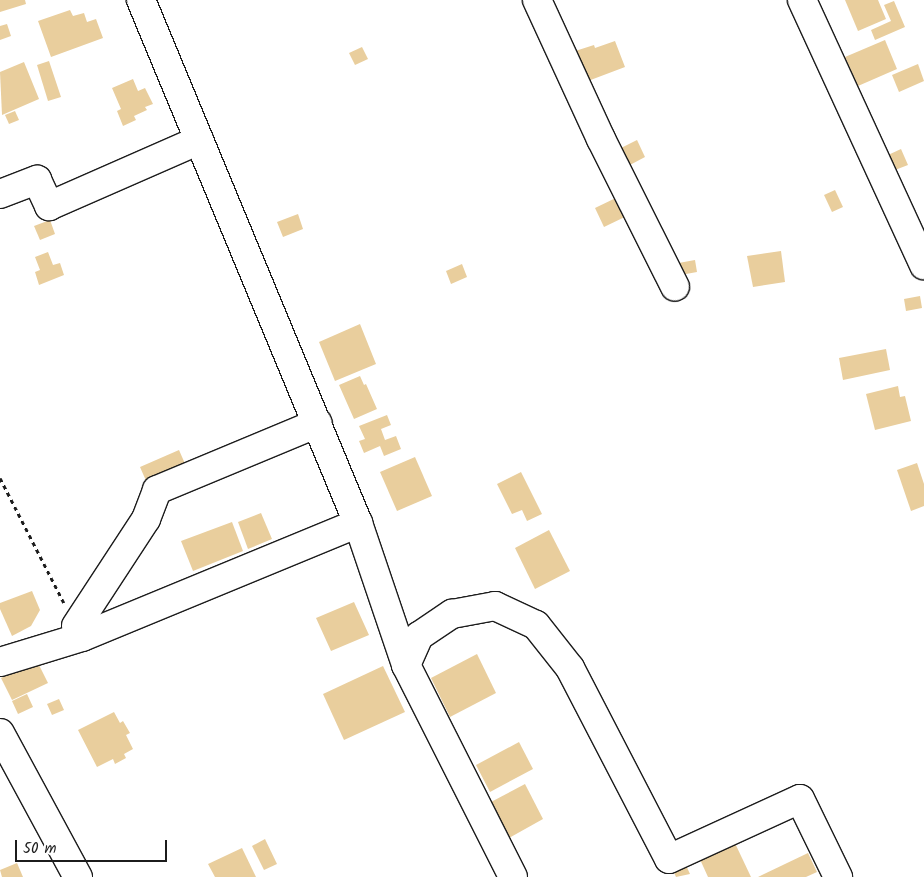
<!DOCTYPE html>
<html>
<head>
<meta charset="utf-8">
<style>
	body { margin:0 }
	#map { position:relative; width:924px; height:877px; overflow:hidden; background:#fff; font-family:Kalam,sans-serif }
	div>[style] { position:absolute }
	.building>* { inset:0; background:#e9ce9d }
	.path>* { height:3px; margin-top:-1.5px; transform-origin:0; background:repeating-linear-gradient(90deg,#1c1c1c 0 4px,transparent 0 8px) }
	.roads { filter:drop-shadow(1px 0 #1c1c1c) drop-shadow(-1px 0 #1c1c1c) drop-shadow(0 1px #1c1c1c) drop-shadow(0 -1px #1c1c1c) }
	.minor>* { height:28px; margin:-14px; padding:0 14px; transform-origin:14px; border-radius:14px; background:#fff }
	span { translate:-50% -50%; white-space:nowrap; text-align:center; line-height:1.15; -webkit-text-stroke:4px #fff; paint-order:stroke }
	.scale { position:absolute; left:15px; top:840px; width:152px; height:22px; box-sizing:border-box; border:2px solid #1c1c1c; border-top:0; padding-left:6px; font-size:15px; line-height:18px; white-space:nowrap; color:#1c1c1c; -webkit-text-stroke:4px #fff; paint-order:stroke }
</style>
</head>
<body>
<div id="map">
	<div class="building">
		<div style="clip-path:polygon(0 0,25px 0,26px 4px,0 12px)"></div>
		<div style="clip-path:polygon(845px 0,878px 0,886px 19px,858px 31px)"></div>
		<div style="clip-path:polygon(894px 1px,905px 27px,875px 40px,871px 30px,891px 21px,884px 5px)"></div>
		<div style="clip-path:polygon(70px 10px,73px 16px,84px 13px,87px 22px,96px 19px,103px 38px,51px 57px,38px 21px)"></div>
		<div style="clip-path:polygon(7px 24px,11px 36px,0 40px,0 26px)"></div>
		<div style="clip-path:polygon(885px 40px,897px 69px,858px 86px,845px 57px)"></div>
		<div style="clip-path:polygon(615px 41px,625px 67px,580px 84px,569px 53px,594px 45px,595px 48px)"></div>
		<div style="clip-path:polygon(362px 47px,368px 59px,355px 65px,349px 53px)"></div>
		<div style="clip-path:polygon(49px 61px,61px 97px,48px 101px,37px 65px)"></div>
		<div style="clip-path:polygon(24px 62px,39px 99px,2px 115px,0 72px)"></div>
		<div style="clip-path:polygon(918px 64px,924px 81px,899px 92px,892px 75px)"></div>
		<div style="clip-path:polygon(133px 79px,138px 91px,145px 88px,153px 104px,145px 107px,147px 110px,134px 116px,136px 120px,123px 126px,117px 111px,121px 109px,112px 88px)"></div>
		<div style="clip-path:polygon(15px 111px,19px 120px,9px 124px,5px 115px)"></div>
		<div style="clip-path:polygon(637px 140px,645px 157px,628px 166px,619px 149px)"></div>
		<div style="clip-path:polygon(901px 149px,908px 165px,895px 170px,888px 155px)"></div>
		<div style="clip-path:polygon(835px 190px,843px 207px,832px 212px,824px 195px)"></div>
		<div style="clip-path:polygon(624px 194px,633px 213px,604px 227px,595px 208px)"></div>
		<div style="clip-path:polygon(298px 214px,303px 229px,283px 237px,277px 222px)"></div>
		<div style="clip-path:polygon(50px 220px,55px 234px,40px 240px,34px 226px)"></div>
		<div style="clip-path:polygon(781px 251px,785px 282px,753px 287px,747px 256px)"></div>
		<div style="clip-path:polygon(48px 252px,53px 265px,60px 263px,64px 275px,39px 285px,35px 272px,40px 270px,35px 257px)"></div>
		<div style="clip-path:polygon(695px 260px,697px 272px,675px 276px,673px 264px)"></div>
		<div style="clip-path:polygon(462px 264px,467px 277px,451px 284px,446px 271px)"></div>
		<div style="clip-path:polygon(920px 296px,922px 308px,906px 311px,904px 299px)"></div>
		<div style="clip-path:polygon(360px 324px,376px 364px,335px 381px,319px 342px)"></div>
		<div style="clip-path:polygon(886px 349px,890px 370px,843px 380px,839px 358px)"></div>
		<div style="clip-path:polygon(360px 376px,364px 385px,366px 384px,377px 409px,354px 419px,339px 385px)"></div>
		<div style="clip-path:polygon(898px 386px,900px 397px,905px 396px,911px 421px,875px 430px,866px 394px)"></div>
		<div style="clip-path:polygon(387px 415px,391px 425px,381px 429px,385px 440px,396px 436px,401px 449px,384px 456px,380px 446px,364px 453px,359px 441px,365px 439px,359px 426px)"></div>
		<div style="clip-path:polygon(179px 450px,186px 466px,147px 483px,140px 467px)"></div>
		<div style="clip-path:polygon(415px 457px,432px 496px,397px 511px,380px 472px)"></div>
		<div style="clip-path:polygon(917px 463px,924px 484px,924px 506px,911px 511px,897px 470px)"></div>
		<div style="clip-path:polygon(521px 472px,542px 514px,527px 521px,522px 510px,512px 514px,497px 484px)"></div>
		<div style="clip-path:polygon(261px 513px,272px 539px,248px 549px,238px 522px)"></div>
		<div style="clip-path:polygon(232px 522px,243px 551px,193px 571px,181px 541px)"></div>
		<div style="clip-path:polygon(549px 530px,570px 571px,535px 589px,515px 548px)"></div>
		<div style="clip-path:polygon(32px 591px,40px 610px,31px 626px,12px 636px,0 609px,0 603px)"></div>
		<div style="clip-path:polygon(354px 602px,369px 635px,331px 651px,316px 618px)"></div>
		<div style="clip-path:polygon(477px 654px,496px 693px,450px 717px,431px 678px)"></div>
		<div style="clip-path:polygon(37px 661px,48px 683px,12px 700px,1px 678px)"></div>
		<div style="clip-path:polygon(383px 666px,405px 712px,344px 740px,323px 694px)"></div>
		<div style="clip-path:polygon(27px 694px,33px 707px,18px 714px,12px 701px)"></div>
		<div style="clip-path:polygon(59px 699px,64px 710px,52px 715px,47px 704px)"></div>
		<div style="clip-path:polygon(114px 712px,120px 723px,123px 721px,130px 733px,126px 735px,133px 749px,124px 754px,126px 758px,115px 764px,113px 759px,97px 767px,78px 730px)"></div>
		<div style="clip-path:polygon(519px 742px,533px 769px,490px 792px,476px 765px)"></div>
		<div style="clip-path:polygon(525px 784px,543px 819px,509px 838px,491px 802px)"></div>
		<div style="clip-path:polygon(265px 839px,277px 864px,264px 870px,252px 846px)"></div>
		<div style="clip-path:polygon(733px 839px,751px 877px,708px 877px,698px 855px)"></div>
		<div style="clip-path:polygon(242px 848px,256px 877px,215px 877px,208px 864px)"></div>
		<div style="clip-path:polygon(808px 853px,817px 872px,806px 877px,758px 877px)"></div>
		<div style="clip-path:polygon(683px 859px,690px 874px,676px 877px,670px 864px)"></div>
		<div style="clip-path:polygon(17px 863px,23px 877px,2px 877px,0 870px)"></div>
	</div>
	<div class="path">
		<div style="left:0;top:478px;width:140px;rotate:62.9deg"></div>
	</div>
	<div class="roads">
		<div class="minor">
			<div style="left:141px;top:0;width:566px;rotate:67.47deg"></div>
			<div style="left:358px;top:523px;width:150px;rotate:71.3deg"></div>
			<div style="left:406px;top:665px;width:237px;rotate:63.2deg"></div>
			<div style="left:537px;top:0;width:153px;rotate:65.3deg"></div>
			<div style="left:601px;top:139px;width:165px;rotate:63.4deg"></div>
			<div style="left:802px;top:0;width:292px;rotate:65.3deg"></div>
			<div style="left:0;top:194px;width:40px;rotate:-21deg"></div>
			<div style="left:37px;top:180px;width:29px;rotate:65deg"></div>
			<div style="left:49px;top:206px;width:164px;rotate:-23.7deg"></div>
			<div style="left:76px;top:626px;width:128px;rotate:-56.8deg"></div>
			<div style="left:146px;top:519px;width:31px;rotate:-69deg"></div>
			<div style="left:157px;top:490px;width:174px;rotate:-22.6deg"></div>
			<div style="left:0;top:662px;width:86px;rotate:-17deg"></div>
			<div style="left:82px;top:637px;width:299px;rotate:-22.4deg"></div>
			<div style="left:406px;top:665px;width:32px;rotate:-66deg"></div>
			<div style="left:419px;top:636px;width:40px;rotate:-34deg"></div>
			<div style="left:452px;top:614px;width:44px;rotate:-10.5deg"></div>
			<div style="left:495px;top:606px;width:45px;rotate:24.9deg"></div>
			<div style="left:536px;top:625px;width:55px;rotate:51.7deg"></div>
			<div style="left:570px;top:668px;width:215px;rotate:62.6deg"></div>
			<div style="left:669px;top:859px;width:144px;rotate:-24.6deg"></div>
			<div style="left:800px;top:799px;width:87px;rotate:64deg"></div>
			<div style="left:0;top:733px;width:164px;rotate:61.6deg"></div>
		</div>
	</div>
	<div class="scale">50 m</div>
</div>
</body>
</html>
